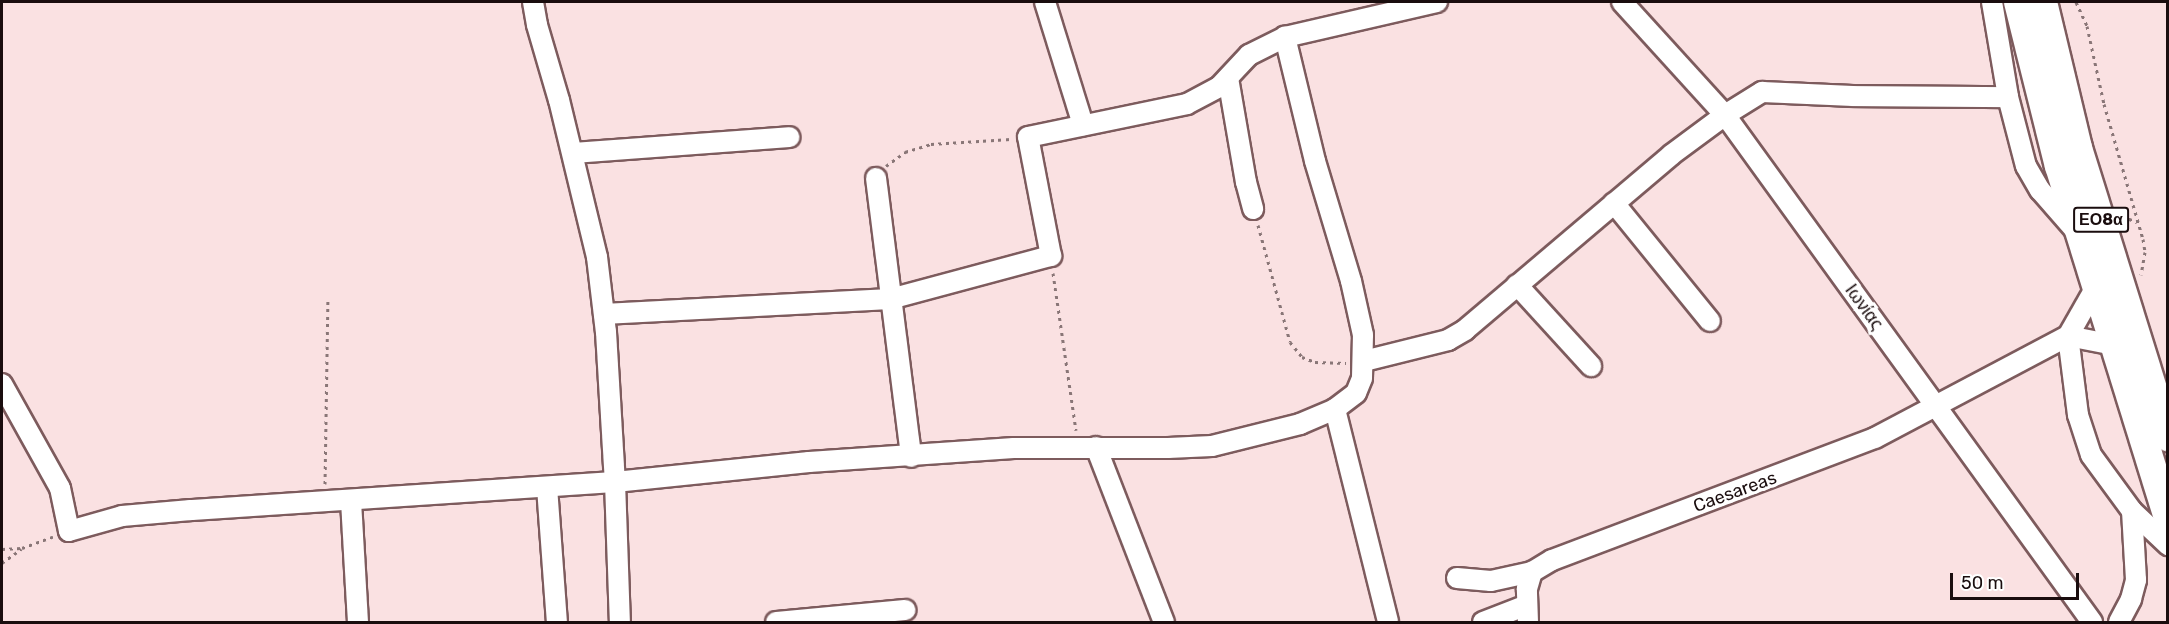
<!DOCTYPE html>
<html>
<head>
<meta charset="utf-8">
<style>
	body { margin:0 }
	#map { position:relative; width:2169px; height:624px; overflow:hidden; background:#fae1e2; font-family:Rubik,sans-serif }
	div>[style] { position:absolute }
	.path>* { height:3px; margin-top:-1.5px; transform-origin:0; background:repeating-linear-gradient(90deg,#897677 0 3px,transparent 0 7.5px) }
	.roads { filter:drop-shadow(2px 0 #7d5b5d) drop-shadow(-2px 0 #7d5b5d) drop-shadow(0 2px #7d5b5d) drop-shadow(0 -2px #7d5b5d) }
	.minor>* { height:20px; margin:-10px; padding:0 10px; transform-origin:10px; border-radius:10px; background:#fff }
	.highway>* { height:28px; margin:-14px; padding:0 14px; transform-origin:14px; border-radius:14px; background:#fff }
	span { translate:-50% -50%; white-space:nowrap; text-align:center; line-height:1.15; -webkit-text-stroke:6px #fff; paint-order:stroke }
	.shield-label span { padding:2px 4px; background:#fff; border:2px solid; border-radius:4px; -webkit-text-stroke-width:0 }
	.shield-label { font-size:16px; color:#1a0d0e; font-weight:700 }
	.street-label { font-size:18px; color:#1a0d0e }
	.frame { position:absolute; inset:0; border:3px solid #1a0d0e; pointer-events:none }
	.scale { position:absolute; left:1950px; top:573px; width:129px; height:27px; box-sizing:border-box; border:3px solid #1a0d0e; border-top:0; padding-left:8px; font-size:18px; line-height:21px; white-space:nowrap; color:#1a0d0e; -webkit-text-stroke:4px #fff; paint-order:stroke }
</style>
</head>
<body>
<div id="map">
	<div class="path">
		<div style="left:2076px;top:2px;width:26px;rotate:65deg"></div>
		<div style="left:2087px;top:26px;width:80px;rotate:77.7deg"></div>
		<div style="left:2104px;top:104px;width:141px;rotate:73.9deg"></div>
		<div style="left:2143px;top:239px;width:13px;rotate:81deg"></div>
		<div style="left:2145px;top:252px;width:23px;rotate:100deg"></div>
		<div style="left:886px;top:166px;width:24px;rotate:-36deg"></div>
		<div style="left:905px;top:152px;width:27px;rotate:-17deg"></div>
		<div style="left:931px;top:144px;width:80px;rotate:-3.6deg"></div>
		<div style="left:2122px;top:216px;width:16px;rotate:22deg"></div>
		<div style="left:1258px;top:225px;width:121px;rotate:74.7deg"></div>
		<div style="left:1290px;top:342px;width:19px;rotate:51deg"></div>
		<div style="left:1302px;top:357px;width:14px;rotate:21deg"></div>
		<div style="left:1315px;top:362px;width:31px;rotate:2deg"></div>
		<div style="left:1053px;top:273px;width:159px;rotate:81.7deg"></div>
		<div style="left:325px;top:484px;width:187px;rotate:-89.1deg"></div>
		<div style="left:2px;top:549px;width:20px;rotate:-3deg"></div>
		<div style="left:22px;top:548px;width:33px;rotate:-20deg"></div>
		<div style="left:2px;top:563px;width:24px;rotate:-36deg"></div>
	</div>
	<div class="roads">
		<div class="minor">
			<div style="left:533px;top:2px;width:23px;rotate:80deg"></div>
			<div style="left:537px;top:25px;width:78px;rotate:73.7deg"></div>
			<div style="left:559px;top:100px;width:162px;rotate:76.4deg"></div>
			<div style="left:597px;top:257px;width:76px;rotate:83.2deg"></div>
			<div style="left:606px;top:332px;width:150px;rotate:86.6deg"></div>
			<div style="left:615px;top:482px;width:195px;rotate:-5.9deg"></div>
			<div style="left:809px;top:462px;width:205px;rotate:-3.9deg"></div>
			<div style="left:1014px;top:448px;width:154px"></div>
			<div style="left:1168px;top:448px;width:44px;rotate:-2.6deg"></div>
			<div style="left:1212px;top:446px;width:91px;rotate:-14deg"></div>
			<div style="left:1300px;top:424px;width:38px;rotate:-23deg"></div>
			<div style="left:1335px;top:409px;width:26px;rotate:-37deg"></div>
			<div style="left:1356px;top:393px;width:16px;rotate:-68deg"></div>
			<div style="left:1362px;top:378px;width:43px;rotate:-88.7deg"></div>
			<div style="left:1363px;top:335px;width:55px;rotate:-102.5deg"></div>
			<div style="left:1351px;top:281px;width:125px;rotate:-106.7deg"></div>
			<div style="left:1315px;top:161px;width:128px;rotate:-103.6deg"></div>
			<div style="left:1045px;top:2px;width:129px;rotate:72.8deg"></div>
			<div style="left:1622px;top:2px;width:153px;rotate:47.7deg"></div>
			<div style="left:1725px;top:115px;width:626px;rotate:54.1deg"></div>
			<div style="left:1992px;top:2px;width:96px;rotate:80.4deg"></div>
			<div style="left:2008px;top:97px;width:71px;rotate:75.4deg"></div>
			<div style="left:2026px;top:166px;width:28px;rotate:60deg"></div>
			<div style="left:2040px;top:190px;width:53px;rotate:48.8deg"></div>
			<div style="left:1228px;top:78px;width:106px;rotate:80.2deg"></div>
			<div style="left:1246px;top:182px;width:28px;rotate:75deg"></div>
			<div style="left:573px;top:153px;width:217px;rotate:-4.2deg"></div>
			<div style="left:876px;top:178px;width:281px;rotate:82.8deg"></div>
			<div style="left:1614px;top:203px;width:152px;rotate:50.9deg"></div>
			<div style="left:1517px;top:285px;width:110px;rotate:47.6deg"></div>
			<div style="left:604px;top:314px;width:286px;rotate:-3deg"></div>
			<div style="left:890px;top:299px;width:167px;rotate:-15deg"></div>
			<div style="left:1051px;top:256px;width:121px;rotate:-100.9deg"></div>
			<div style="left:1028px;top:137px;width:162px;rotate:-11.7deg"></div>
			<div style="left:1187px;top:104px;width:36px;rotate:-28deg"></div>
			<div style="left:1219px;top:87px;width:44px;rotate:-46.8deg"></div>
			<div style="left:1249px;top:55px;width:40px;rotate:-26.6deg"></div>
			<div style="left:1285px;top:37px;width:156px;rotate:-13deg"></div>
			<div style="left:2068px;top:336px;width:80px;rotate:82.8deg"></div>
			<div style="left:2078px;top:415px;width:42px;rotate:72deg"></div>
			<div style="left:2091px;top:455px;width:69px;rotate:53.8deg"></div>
			<div style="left:2132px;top:511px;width:50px;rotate:43.4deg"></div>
			<div style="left:2068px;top:336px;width:47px;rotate:11.1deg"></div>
			<div style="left:1364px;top:361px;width:87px;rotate:-14deg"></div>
			<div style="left:1448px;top:340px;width:20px;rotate:-30deg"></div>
			<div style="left:1465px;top:330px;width:270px;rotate:-40.3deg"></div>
			<div style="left:1671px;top:155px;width:67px;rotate:-36.5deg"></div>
			<div style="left:1725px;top:115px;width:44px;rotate:-31.9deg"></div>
			<div style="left:1762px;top:92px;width:91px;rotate:2.5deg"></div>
			<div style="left:1853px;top:96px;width:155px;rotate:0.4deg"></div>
			<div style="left:2px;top:384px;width:119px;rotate:60.9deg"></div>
			<div style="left:60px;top:488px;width:44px;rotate:78.2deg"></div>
			<div style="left:69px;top:531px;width:55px;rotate:-15.8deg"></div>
			<div style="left:122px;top:516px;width:69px;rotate:-5deg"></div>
			<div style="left:191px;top:510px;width:425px;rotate:-3.8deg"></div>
			<div style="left:615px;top:482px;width:140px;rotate:88deg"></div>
			<div style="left:1335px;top:409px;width:219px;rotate:76deg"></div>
			<div style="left:1096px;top:447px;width:188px;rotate:68.8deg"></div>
			<div style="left:547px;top:487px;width:135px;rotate:85.8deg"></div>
			<div style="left:351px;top:501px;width:121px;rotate:86.7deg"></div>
			<div style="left:1457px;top:578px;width:34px;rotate:5deg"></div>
			<div style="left:1491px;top:581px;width:42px;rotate:-12.4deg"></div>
			<div style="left:1532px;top:572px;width:23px;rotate:-31deg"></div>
			<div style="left:1552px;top:560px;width:345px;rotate:-20.7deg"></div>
			<div style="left:1875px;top:438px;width:218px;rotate:-27.9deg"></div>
			<div style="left:2068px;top:336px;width:56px;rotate:-60.3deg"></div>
			<div style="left:776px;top:622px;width:130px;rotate:-5.3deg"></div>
			<div style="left:1483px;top:622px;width:47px;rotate:-21.1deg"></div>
			<div style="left:1528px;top:622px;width:33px;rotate:-92deg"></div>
			<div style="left:1527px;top:589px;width:18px;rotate:-74deg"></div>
			<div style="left:2119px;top:622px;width:26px;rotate:-62deg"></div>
			<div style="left:2131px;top:599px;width:20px;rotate:-75deg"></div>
			<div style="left:2136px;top:580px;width:69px;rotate:-93.3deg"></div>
		</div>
		<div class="highway">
			<div style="left:2018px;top:2px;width:169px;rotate:76deg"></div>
			<div style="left:2059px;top:166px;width:369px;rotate:72.8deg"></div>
			<div style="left:2043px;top:2px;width:150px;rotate:76.5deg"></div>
			<div style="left:2078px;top:148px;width:303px;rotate:72.7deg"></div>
		</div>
	</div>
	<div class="shield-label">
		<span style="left:2101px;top:220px">ΕΟ8α</span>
	</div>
	<div class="street-label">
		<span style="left:1864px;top:307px;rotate:54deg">Ιωνίας</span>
		<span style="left:1735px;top:492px;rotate:-20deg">Caesareas</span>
	</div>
	<div class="frame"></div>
	<div class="scale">50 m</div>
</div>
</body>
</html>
